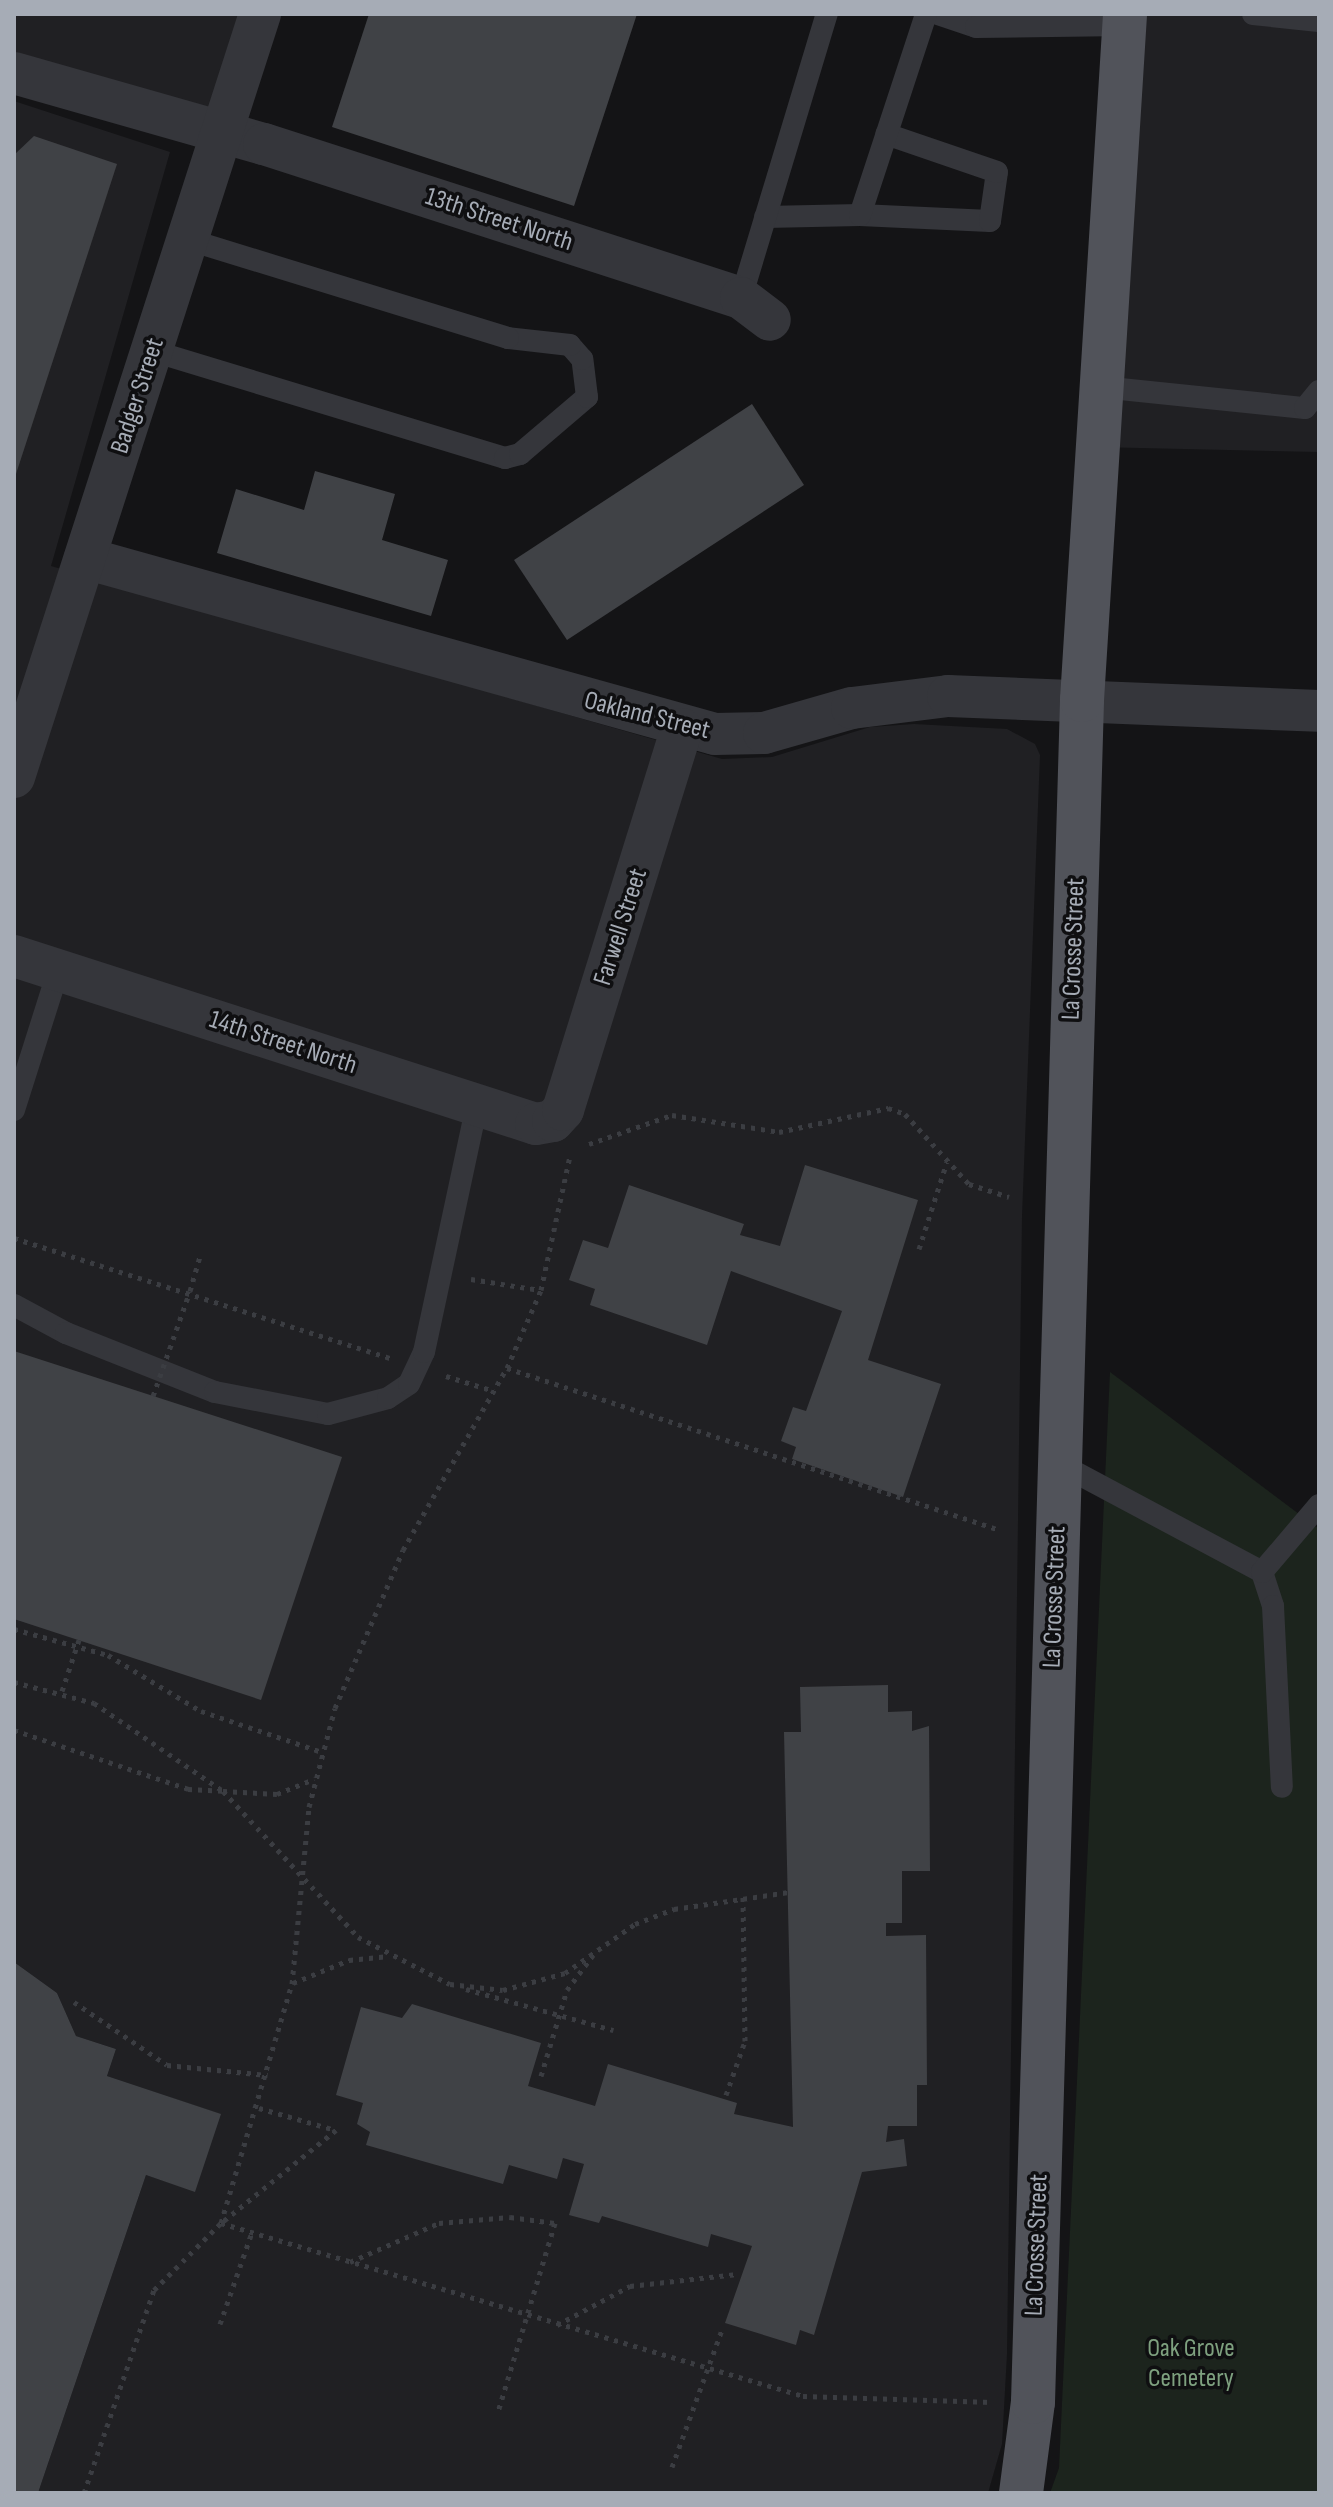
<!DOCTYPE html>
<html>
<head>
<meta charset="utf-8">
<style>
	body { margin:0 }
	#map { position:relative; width:1333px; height:2507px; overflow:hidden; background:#141416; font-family:"Sofia Sans Condensed",sans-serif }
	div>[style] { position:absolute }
	.built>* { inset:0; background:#202023 }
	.green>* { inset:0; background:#1c241d }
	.building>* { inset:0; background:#404246 }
	.path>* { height:5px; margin-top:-2.5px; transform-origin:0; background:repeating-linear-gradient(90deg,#3b3d42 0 4px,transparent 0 10px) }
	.lane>* { height:22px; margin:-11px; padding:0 11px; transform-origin:11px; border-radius:11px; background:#35363b }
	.street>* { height:42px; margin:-21px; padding:0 21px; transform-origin:21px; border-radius:21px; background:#35363b }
	.primary>* { height:44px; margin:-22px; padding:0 22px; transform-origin:22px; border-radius:22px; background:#51535a }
	.path-bridge>* { height:5px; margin-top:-2.5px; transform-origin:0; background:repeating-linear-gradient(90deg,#3b3d42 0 4px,transparent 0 10px) }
	span { translate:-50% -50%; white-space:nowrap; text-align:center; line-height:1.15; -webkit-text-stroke:7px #0f0f11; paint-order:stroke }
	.street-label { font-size:26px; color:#a6acb6 }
	.park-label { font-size:26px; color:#7ea07f }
	.frame { position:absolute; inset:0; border:16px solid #a6acb6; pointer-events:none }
</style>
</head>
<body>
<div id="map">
	<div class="built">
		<div style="clip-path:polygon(14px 14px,260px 14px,222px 133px,14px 73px)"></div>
		<div style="clip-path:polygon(938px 14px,1319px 14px,1319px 452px,1097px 447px,1125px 25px)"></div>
		<div style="clip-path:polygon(14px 101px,170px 152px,51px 566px,722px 759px,772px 757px,870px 727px,914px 724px,1007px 729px,1035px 744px,1040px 755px,1022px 1216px,1007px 2354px,1002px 2444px,988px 2493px,38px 2493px,146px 2175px,195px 2191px,220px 2114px,107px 2076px,116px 2049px,76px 2036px,57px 1993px,14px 1962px)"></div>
	</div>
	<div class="green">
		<div style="clip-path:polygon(1110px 1372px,1319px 1529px,1319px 2493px,1050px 2493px,1059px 2468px)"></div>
	</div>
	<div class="building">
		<div style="clip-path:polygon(369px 14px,637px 14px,574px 206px,332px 127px)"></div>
		<div style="clip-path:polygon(34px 136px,117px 164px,15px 477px,14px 155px)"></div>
		<div style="clip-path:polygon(752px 404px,804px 485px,567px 640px,514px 560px)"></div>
		<div style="clip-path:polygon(315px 471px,395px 494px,382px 540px,448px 560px,431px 616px,217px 553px,236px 489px,304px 510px)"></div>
		<div style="clip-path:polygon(805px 1165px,918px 1200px,868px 1360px,941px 1384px,903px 1497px,792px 1459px,796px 1447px,781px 1441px,793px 1407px,806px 1411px,842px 1311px,731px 1271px,707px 1345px,590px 1305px,595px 1289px,569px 1280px,583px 1240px,608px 1248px,629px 1185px,744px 1224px,740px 1235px,780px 1246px)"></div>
		<div style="clip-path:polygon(14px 1351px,342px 1457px,261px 1700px,14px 1619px)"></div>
		<div style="clip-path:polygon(888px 1685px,888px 1712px,912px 1711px,912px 1731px,929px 1726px,930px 1871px,902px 1871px,902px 1923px,886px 1923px,886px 1936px,926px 1935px,927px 2085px,917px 2085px,917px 2126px,888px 2126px,886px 2142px,904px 2139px,907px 2166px,862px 2172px,814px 2335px,800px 2330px,796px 2345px,725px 2323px,752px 2246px,711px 2234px,708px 2247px,602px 2216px,599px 2223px,569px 2215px,584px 2164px,563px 2158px,557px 2179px,509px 2165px,503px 2184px,366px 2145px,370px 2132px,357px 2124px,363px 2103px,336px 2095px,361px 2007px,402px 2018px,412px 2004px,541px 2043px,528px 2086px,595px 2106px,608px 2064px,737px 2103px,734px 2114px,793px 2127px,784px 1732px,801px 1732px,800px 1687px)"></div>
		<div style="clip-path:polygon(14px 1962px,57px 1993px,76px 2036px,116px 2049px,107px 2076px,221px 2114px,195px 2192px,146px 2175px,38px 2493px,14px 2493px)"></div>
	</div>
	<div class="path">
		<div style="left:589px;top:1144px;width:88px;rotate:-19.3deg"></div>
		<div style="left:672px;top:1115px;width:108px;rotate:9deg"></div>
		<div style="left:779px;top:1132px;width:112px;rotate:-12.4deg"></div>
		<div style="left:888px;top:1108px;width:18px;rotate:19deg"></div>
		<div style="left:905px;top:1114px;width:95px;rotate:47.6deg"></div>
		<div style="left:969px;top:1184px;width:42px;rotate:18deg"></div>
		<div style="left:14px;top:1238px;width:395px;rotate:17.7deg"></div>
		<div style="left:919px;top:1249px;width:91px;rotate:-72.2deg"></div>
		<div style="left:471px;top:1279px;width:70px;rotate:9.1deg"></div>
		<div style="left:190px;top:1291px;width:35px;rotate:-74deg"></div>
		<div style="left:507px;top:1368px;width:519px;rotate:18.19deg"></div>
		<div style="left:446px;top:1376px;width:50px;rotate:17.4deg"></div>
		<div style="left:14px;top:1629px;width:98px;rotate:15.5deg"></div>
		<div style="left:108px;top:1655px;width:109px;rotate:31.1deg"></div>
		<div style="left:201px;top:1711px;width:128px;rotate:18.7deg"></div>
		<div style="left:14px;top:1682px;width:83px;rotate:14.7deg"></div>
		<div style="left:94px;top:1703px;width:156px;rotate:34.3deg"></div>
		<div style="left:223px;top:1791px;width:54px;rotate:3.2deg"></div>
		<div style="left:277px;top:1794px;width:40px;rotate:-22deg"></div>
		<div style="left:14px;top:1730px;width:184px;rotate:18.7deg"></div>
		<div style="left:188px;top:1789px;width:35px;rotate:3deg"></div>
		<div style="left:223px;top:1791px;width:199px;rotate:47.2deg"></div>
		<div style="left:358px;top:1937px;width:103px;rotate:27.1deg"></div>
		<div style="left:450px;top:1984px;width:53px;rotate:6.5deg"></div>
		<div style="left:503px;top:1990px;width:64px;rotate:-15.3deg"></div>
		<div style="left:565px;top:1973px;width:85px;rotate:-35deg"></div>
		<div style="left:635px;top:1924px;width:42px;rotate:-21deg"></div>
		<div style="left:674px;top:1909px;width:116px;rotate:-8.4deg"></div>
		<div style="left:293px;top:1983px;width:61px;rotate:-22.3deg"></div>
		<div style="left:349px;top:1960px;width:40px;rotate:-5.7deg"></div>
		<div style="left:466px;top:1989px;width:153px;rotate:15.6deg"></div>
		<div style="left:74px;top:2002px;width:112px;rotate:34.1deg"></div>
		<div style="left:167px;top:2065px;width:101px;rotate:5.7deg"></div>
		<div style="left:541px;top:2076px;width:90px;rotate:-73.2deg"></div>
		<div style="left:567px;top:1990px;width:44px;rotate:-53.4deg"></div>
		<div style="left:726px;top:2095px;width:57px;rotate:-70.6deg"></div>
		<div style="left:745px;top:2041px;width:146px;rotate:-90.8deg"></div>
		<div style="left:259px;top:2108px;width:79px;rotate:16.1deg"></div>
		<div style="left:336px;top:2130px;width:148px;rotate:141deg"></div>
		<div style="left:221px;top:2223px;width:607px;rotate:16.55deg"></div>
		<div style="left:803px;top:2396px;width:189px;rotate:1.8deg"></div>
		<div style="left:350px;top:2262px;width:97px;rotate:-23.7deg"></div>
		<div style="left:439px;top:2223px;width:71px;rotate:-4.8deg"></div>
		<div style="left:510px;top:2217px;width:45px;rotate:7.6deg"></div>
		<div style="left:555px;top:2223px;width:197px;rotate:106.8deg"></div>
		<div style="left:220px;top:2324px;width:97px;rotate:-70.8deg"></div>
		<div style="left:557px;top:2325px;width:83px;rotate:-28.1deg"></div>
		<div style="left:630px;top:2286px;width:108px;rotate:-6.4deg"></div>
		<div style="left:672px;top:2467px;width:149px;rotate:-70deg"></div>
		<div style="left:84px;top:2493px;width:215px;rotate:-71deg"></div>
		<div style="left:154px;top:2290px;width:95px;rotate:-45deg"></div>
		<div style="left:221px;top:2223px;width:249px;rotate:-73.5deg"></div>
		<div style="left:292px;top:1984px;width:178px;rotate:-84.5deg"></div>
		<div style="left:309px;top:1807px;width:102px;rotate:-75.3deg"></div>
		<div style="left:335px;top:1708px;width:172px;rotate:-66.7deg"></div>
		<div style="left:403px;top:1550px;width:210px;rotate:-60.3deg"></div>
		<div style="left:507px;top:1368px;width:85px;rotate:-66.4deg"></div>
		<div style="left:541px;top:1290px;width:137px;rotate:-77.8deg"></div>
	</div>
	<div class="lane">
		<div style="left:938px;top:14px;width:40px;rotate:18.9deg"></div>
		<div style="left:976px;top:27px;width:149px;rotate:-0.8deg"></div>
		<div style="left:1253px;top:14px;width:66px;rotate:6.1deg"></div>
		<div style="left:860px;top:215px;width:130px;rotate:2.6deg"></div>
		<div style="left:990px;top:221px;width:49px;rotate:-81.9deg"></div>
		<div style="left:997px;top:172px;width:117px;rotate:-161.1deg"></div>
		<div style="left:765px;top:217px;width:95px;rotate:-1.2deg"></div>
		<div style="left:860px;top:215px;width:212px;rotate:-71.8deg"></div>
		<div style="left:741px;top:298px;width:297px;rotate:-73.2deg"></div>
		<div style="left:153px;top:351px;width:368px;rotate:16.9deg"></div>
		<div style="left:505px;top:458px;width:16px;rotate:-15deg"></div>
		<div style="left:520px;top:454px;width:88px;rotate:-40.4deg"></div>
		<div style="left:587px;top:397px;width:38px;rotate:-97deg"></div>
		<div style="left:582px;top:359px;width:18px;rotate:-131deg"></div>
		<div style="left:570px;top:345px;width:62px;rotate:-173.6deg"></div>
		<div style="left:508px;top:338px;width:333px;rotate:-162.9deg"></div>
		<div style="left:1101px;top:387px;width:205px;rotate:5.9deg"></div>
		<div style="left:1305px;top:408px;width:22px;rotate:-51deg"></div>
		<div style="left:14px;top:1110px;width:146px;rotate:-72.4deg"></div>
		<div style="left:14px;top:1305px;width:59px;rotate:28.3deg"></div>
		<div style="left:66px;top:1333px;width:160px;rotate:21.6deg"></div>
		<div style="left:215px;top:1392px;width:115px;rotate:11deg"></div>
		<div style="left:328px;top:1414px;width:62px;rotate:-14.9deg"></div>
		<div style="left:388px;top:1398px;width:25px;rotate:-34deg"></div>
		<div style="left:409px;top:1384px;width:35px;rotate:-65deg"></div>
		<div style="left:424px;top:1352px;width:254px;rotate:-77.9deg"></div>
		<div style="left:1058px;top:1463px;width:231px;rotate:28.1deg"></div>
		<div style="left:1262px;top:1572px;width:36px;rotate:72deg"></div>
		<div style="left:1273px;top:1606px;width:181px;rotate:87.2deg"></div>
		<div style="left:1262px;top:1572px;width:88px;rotate:-49.6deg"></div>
	</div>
	<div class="street">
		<div style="left:14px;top:73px;width:260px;rotate:15.9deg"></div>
		<div style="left:264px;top:144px;width:501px;rotate:17.89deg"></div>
		<div style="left:741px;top:298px;width:36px;rotate:37deg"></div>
		<div style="left:85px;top:558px;width:654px;rotate:15.61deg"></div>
		<div style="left:715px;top:734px;width:49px;rotate:-1.2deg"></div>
		<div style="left:764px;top:733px;width:91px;rotate:-15.9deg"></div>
		<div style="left:852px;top:708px;width:97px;rotate:-7.1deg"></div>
		<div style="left:948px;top:696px;width:371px;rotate:2.3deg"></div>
		<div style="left:14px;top:777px;width:802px;rotate:-72.13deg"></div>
		<div style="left:14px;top:956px;width:548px;rotate:17.84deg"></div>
		<div style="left:536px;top:1124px;width:17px;rotate:-10deg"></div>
		<div style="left:553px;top:1121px;width:15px;rotate:-48deg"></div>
		<div style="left:563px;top:1110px;width:399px;rotate:-72.7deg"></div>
	</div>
	<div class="primary">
		<div style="left:1021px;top:2493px;width:92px;rotate:-82.5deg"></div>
		<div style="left:1033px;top:2402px;width:1703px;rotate:-88.35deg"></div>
		<div style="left:1082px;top:700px;width:687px;rotate:-86.41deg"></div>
	</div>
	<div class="path-bridge">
		<div style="left:153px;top:1396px;width:111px;rotate:-70.6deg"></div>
		<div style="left:62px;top:1691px;width:54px;rotate:-71.6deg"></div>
	</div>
	<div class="street-label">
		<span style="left:499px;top:220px;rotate:18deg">13th Street North</span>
		<span style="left:138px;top:396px;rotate:-72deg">Badger Street</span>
		<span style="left:647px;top:716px;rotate:14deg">Oakland Street</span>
		<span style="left:621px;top:927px;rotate:-72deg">Farwell Street</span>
		<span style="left:1074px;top:949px;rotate:-88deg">La Crosse Street</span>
		<span style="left:283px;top:1043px;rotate:18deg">14th Street North</span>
		<span style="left:1055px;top:1597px;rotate:-88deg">La Crosse Street</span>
		<span style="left:1037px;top:2245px;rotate:-88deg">La Crosse Street</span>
	</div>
	<div class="park-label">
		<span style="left:1191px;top:2364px">Oak Grove<br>Cemetery</span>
	</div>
	<div class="frame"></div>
</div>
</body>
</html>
